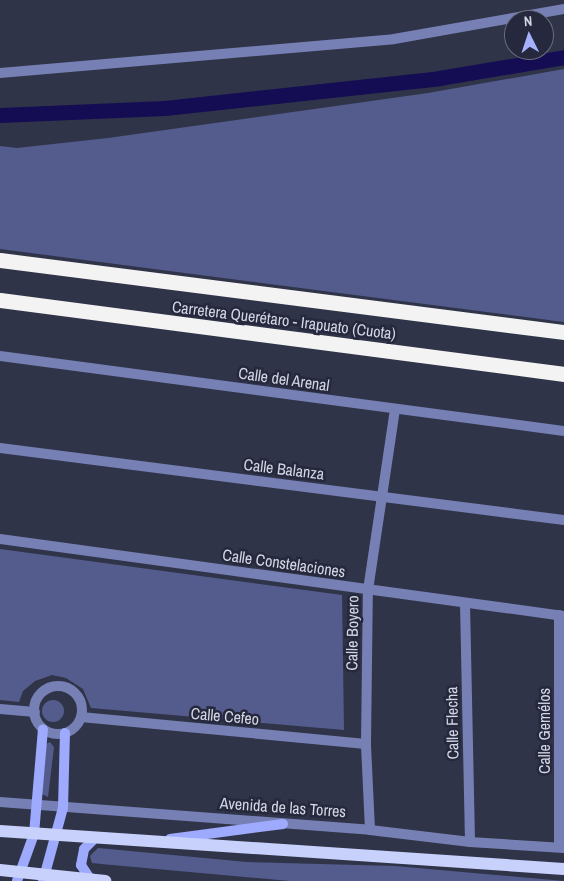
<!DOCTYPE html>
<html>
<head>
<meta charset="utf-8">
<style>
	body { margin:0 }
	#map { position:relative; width:564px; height:881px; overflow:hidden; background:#303448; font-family:"Archivo Narrow",sans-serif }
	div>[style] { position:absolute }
	.green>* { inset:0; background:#545c8d }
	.round { border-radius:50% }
	.canal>* { height:15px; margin:-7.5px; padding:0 7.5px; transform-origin:7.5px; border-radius:7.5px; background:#140d53 }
	.minor>* { height:10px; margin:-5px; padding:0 5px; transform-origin:5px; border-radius:5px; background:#7780b5 }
	.minor>.ring { margin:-5px; padding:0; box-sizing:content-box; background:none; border:10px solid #7780b5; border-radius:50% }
	.tertiary>* { height:10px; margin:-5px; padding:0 5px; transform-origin:5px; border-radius:5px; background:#7780b5 }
	.secondary>* { height:10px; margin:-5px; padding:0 5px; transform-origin:5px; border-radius:5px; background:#9daafe }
	.primary>* { height:12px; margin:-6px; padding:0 6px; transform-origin:6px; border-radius:6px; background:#c8d1fc }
	.motorway>* { height:15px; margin:-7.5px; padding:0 7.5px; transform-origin:7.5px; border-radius:7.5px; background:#f3f3f3 }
	span { translate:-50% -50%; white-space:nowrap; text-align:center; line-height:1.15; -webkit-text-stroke:5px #26293e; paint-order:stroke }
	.street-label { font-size:16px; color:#d3d6e3 }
	.north { position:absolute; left:504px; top:10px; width:50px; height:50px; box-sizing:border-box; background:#26293e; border:1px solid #6b6e80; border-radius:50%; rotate:356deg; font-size:14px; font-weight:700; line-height:20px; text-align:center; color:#d3d6e3 }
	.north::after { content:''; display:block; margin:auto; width:18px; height:22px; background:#a5b1fc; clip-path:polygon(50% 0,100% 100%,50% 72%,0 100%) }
</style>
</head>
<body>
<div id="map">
	<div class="green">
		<div style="clip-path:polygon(564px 69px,564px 322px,0 249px,0 146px,17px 148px,108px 138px,428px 93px)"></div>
		<div style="clip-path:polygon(0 549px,342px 595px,344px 730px,91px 708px,83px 689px,66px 678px,52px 675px,35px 681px,23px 691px,19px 702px,0 700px)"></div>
		<div class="round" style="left:42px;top:700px;width:22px;height:22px"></div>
		<div style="clip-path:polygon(50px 742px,54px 747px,48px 797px,42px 794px,46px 744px)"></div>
		<div style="clip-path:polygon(98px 848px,247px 862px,395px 866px,564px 881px,290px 881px,101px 864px,92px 863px,90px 856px)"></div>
	</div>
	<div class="canal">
		<div style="left:0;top:115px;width:165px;rotate:-2.4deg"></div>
		<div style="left:165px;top:108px;width:276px;rotate:-6.2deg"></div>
		<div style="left:439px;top:78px;width:127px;rotate:-9.5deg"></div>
	</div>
	<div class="minor">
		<div style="left:0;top:356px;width:569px;rotate:7.57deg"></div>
		<div style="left:0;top:448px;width:569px;rotate:7.28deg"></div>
		<div style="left:0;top:539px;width:569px;rotate:7.77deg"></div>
		<div style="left:465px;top:603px;width:239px;rotate:88.8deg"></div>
		<div style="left:559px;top:615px;width:232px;rotate:90deg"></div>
		<div class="ring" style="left:34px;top:686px;width:38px;height:38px"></div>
		<div style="left:0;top:709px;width:35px;rotate:5deg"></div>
		<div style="left:81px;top:717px;width:286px;rotate:5.4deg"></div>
		<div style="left:370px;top:830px;width:86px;rotate:-92.7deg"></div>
		<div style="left:366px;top:744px;width:154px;rotate:-89.3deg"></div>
		<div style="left:368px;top:590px;width:183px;rotate:-81.5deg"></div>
	</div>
	<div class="tertiary">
		<div style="left:0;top:73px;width:395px;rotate:-4.9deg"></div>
		<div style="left:394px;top:39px;width:173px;rotate:-10deg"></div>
		<div style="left:0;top:802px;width:371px;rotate:4.3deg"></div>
		<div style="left:370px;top:830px;width:101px;rotate:6.8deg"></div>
		<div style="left:470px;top:842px;width:94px;rotate:3.7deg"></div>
	</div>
	<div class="secondary">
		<div style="left:170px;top:839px;width:114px;rotate:-7.6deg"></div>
		<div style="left:91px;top:880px;width:18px;rotate:-124deg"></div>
		<div style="left:81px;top:865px;width:16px;rotate:-79deg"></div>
		<div style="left:84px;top:849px;width:16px;rotate:-45deg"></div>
		<div style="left:17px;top:881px;width:50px;rotate:-70.1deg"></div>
		<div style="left:34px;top:834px;width:105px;rotate:-85.1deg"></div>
		<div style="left:43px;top:881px;width:76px;rotate:-74.7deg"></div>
		<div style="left:63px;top:808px;width:75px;rotate:-88.5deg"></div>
	</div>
	<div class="primary">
		<div style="left:0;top:831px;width:565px;rotate:3.85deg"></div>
		<div style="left:0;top:870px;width:106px;rotate:6deg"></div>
	</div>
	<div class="motorway">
		<div style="left:0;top:260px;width:569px;rotate:7.28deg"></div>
		<div style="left:0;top:300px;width:569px;rotate:7.47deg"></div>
	</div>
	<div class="street-label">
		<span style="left:284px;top:320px;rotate:7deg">Carretera Querétaro - Irapuato (Cuota)</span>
		<span style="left:284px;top:379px;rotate:8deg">Calle del Arenal</span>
		<span style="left:284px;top:469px;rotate:7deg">Calle Balanza</span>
		<span style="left:284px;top:563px;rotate:8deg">Calle Constelaciones</span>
		<span style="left:352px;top:633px;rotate:-89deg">Calle Boyero</span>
		<span style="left:225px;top:716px;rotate:5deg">Calle Cefeo</span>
		<span style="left:452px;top:723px;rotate:-91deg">Calle Flecha</span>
		<span style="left:544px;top:731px;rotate:-90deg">Calle Gemélos</span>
		<span style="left:283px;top:807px;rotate:4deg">Avenida de las Torres</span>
	</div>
	<div class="north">N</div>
</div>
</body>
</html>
